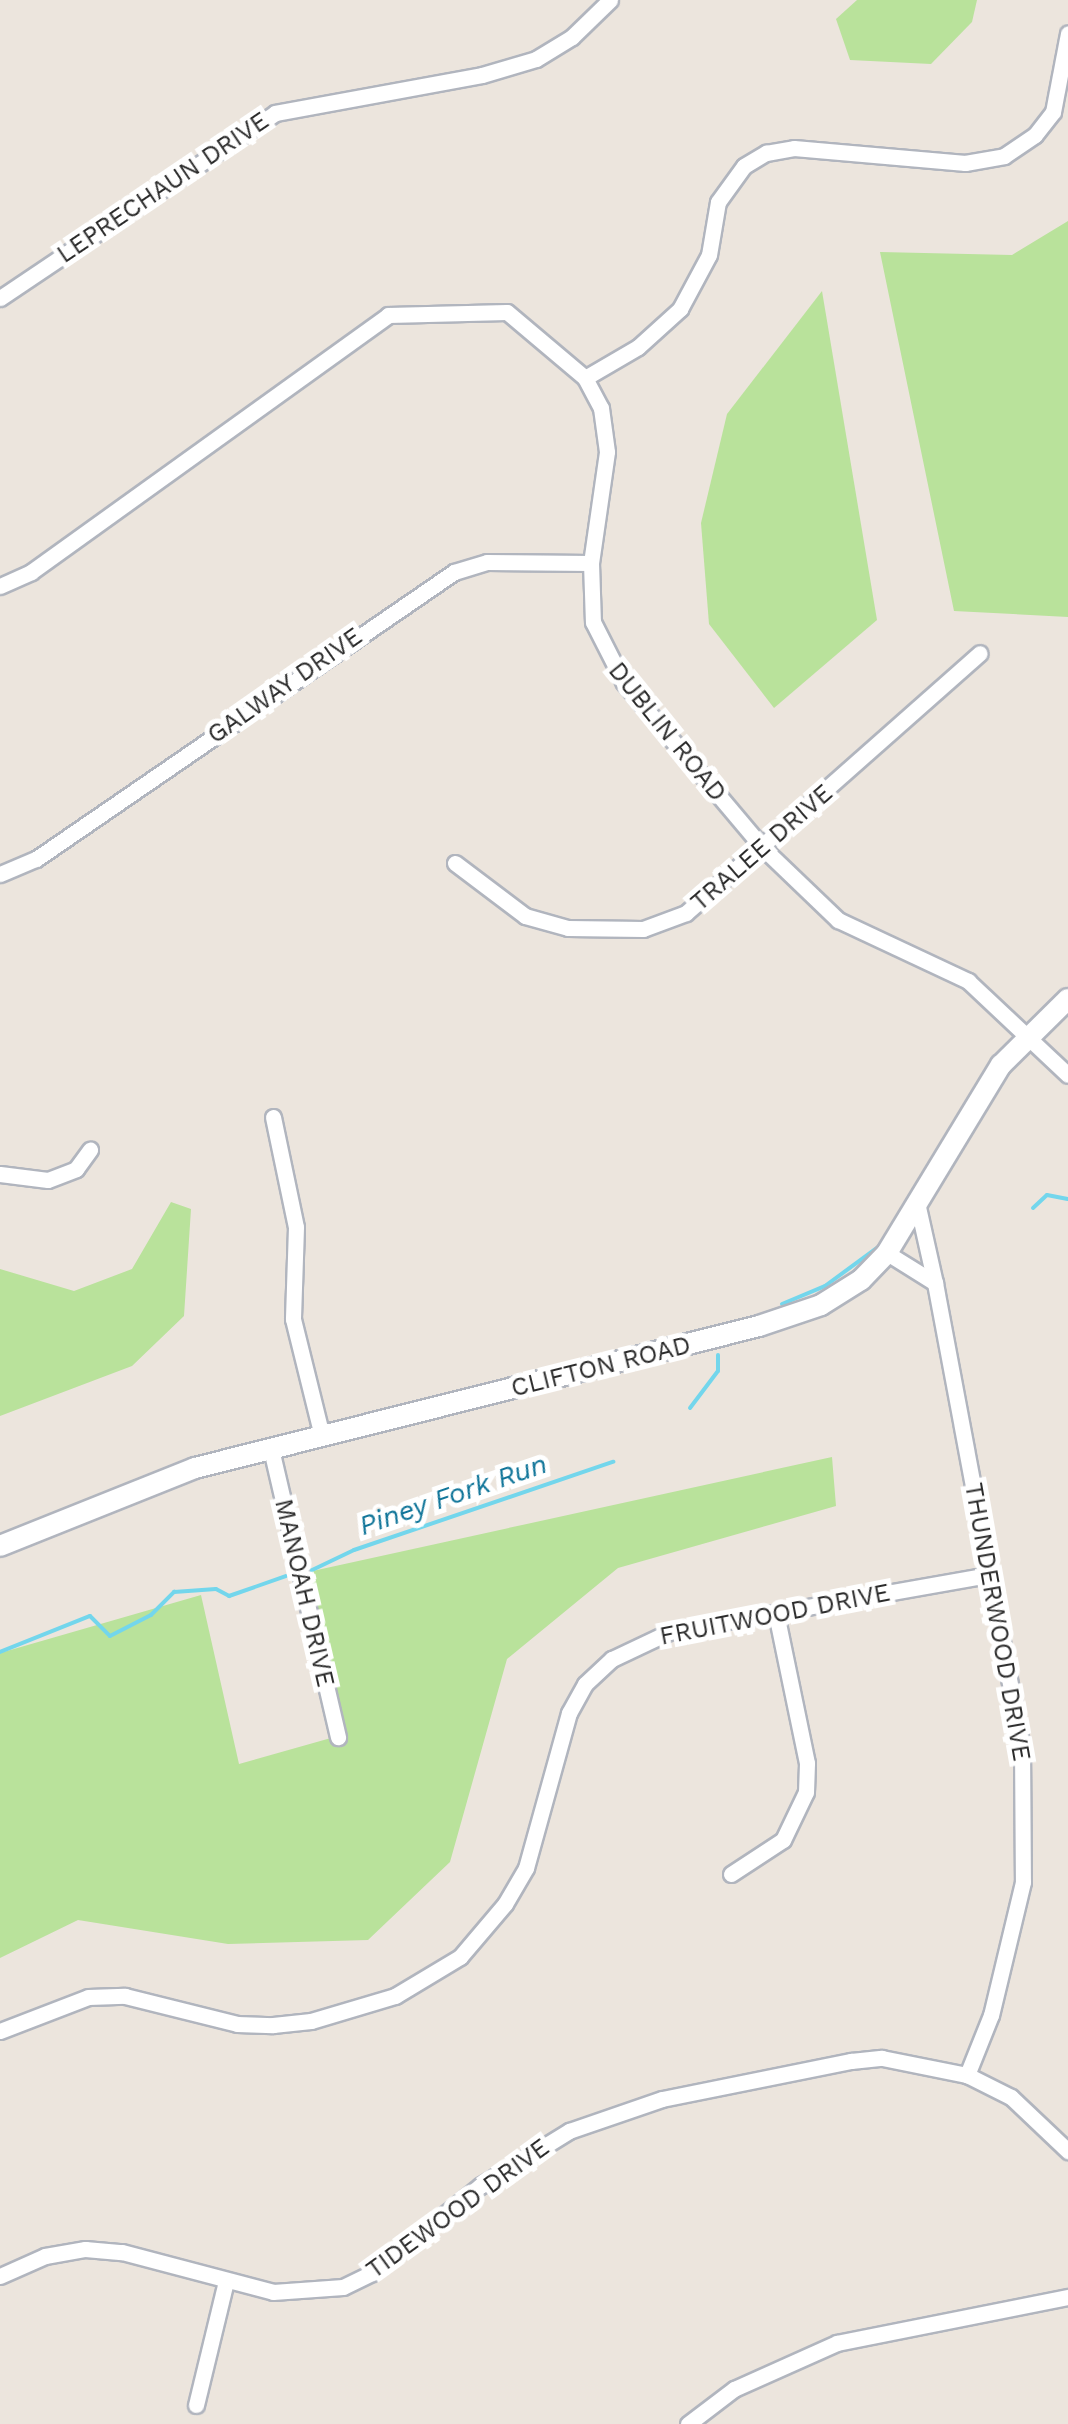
<!DOCTYPE html>
<html>
<head>
<meta charset="utf-8">
<style>
	body { margin:0 }
	#map { position:relative; width:1068px; height:2424px; overflow:hidden; background:#ece5dd; font-family:"Work Sans",sans-serif }
	div>[style] { position:absolute }
	.green>* { inset:0; background:#b9e29b }
	.stream>* { height:4px; margin:-2px; padding:0 2px; transform-origin:2px; border-radius:2px; background:#73d6ec }
	.roads { filter:drop-shadow(2px 0 #b1b5be) drop-shadow(-2px 0 #b1b5be) drop-shadow(0 2px #b1b5be) drop-shadow(0 -2px #b1b5be) }
	.minor>* { height:15px; margin:-7.5px; padding:0 7.5px; transform-origin:7.5px; border-radius:7.5px; background:#fff }
	.secondary>* { height:20px; margin:-10px; padding:0 10px; transform-origin:10px; border-radius:10px; background:#fff }
	span { translate:-50% -50%; white-space:nowrap; text-align:center; line-height:1.15; -webkit-text-stroke:10px #fff; paint-order:stroke }
	.street-label { font-size:25px; color:#2b2b2b }
	.water-label { font-size:28px; color:#107599; font-style:italic }
</style>
</head>
<body>
<div id="map">
	<div class="green">
		<div style="clip-path:polygon(857px 0,977px 0,972px 22px,931px 64px,850px 60px,836px 19px)"></div>
		<div style="clip-path:polygon(1068px 221px,1068px 617px,954px 611px,880px 252px,1012px 255px)"></div>
		<div style="clip-path:polygon(822px 291px,877px 620px,774px 708px,709px 624px,701px 523px,727px 414px)"></div>
		<div style="clip-path:polygon(171px 1202px,191px 1209px,184px 1316px,132px 1366px,0 1416px,0 1269px,74px 1291px,132px 1269px)"></div>
		<div style="clip-path:polygon(832px 1457px,836px 1506px,618px 1568px,507px 1659px,450px 1862px,368px 1940px,228px 1944px,78px 1920px,0 1958px,0 1653px,201px 1595px,239px 1764px,338px 1736px,308px 1572px)"></div>
	</div>
	<div class="stream">
		<div style="left:1033px;top:1208px;width:19px;rotate:-43deg"></div>
		<div style="left:1047px;top:1195px;width:21px;rotate:11deg"></div>
		<div style="left:782px;top:1304px;width:47px;rotate:-22.7deg"></div>
		<div style="left:825px;top:1286px;width:64px;rotate:-36.2deg"></div>
		<div style="left:690px;top:1408px;width:46px;rotate:-52.9deg"></div>
		<div style="left:718px;top:1371px;width:16px;rotate:-90deg"></div>
		<div style="left:308px;top:1572px;width:51px;rotate:-25.6deg"></div>
		<div style="left:354px;top:1550px;width:274px;rotate:-18.8deg"></div>
		<div style="left:0;top:1652px;width:97px;rotate:-21.8deg"></div>
		<div style="left:90px;top:1616px;width:28px;rotate:45deg"></div>
		<div style="left:110px;top:1636px;width:46px;rotate:-27.1deg"></div>
		<div style="left:151px;top:1615px;width:33px;rotate:-45deg"></div>
		<div style="left:174px;top:1592px;width:42px;rotate:-4.1deg"></div>
		<div style="left:216px;top:1589px;width:15px;rotate:28deg"></div>
		<div style="left:229px;top:1596px;width:60px;rotate:-19.3deg"></div>
	</div>
	<div class="roads">
		<div class="minor">
			<div style="left:0;top:298px;width:331px;rotate:-33.9deg"></div>
			<div style="left:275px;top:113px;width:210px;rotate:-10.4deg"></div>
			<div style="left:482px;top:75px;width:56px;rotate:-16.5deg"></div>
			<div style="left:536px;top:59px;width:42px;rotate:-31.4deg"></div>
			<div style="left:572px;top:37px;width:53px;rotate:-44.2deg"></div>
			<div style="left:585px;top:378px;width:61px;rotate:-30.3deg"></div>
			<div style="left:638px;top:347px;width:57px;rotate:-42.1deg"></div>
			<div style="left:680px;top:309px;width:61px;rotate:-61.8deg"></div>
			<div style="left:709px;top:255px;width:54px;rotate:-80.4deg"></div>
			<div style="left:718px;top:202px;width:44px;rotate:-54.2deg"></div>
			<div style="left:744px;top:166px;width:26px;rotate:-31deg"></div>
			<div style="left:766px;top:153px;width:28px;rotate:-10deg"></div>
			<div style="left:794px;top:148px;width:172px;rotate:5deg"></div>
			<div style="left:965px;top:163px;width:40px;rotate:-10deg"></div>
			<div style="left:1004px;top:156px;width:37px;rotate:-34deg"></div>
			<div style="left:1035px;top:135px;width:29px;rotate:-52deg"></div>
			<div style="left:1053px;top:112px;width:80px;rotate:-79.2deg"></div>
			<div style="left:0;top:586px;width:34px;rotate:-24deg"></div>
			<div style="left:31px;top:572px;width:440px;rotate:-35.7deg"></div>
			<div style="left:388px;top:315px;width:119px;rotate:-1.4deg"></div>
			<div style="left:507px;top:312px;width:102px;rotate:40.2deg"></div>
			<div style="left:585px;top:378px;width:34px;rotate:62deg"></div>
			<div style="left:601px;top:408px;width:44px;rotate:82.2deg"></div>
			<div style="left:607px;top:452px;width:112px;rotate:98.2deg"></div>
			<div style="left:591px;top:563px;width:59px;rotate:88.1deg"></div>
			<div style="left:593px;top:622px;width:68px;rotate:63.1deg"></div>
			<div style="left:624px;top:683px;width:217px;rotate:49.9deg"></div>
			<div style="left:764px;top:849px;width:103px;rotate:43.8deg"></div>
			<div style="left:838px;top:920px;width:144px;rotate:25.1deg"></div>
			<div style="left:968px;top:981px;width:137px;rotate:43.2deg"></div>
			<div style="left:455px;top:863px;width:88px;rotate:37.1deg"></div>
			<div style="left:525px;top:916px;width:45px;rotate:15.6deg"></div>
			<div style="left:568px;top:928px;width:75px;rotate:0.8deg"></div>
			<div style="left:643px;top:929px;width:46px;rotate:-20.4deg"></div>
			<div style="left:686px;top:913px;width:392px;rotate:-41.5deg"></div>
			<div style="left:0;top:874px;width:39px;rotate:-23deg"></div>
			<div style="left:36px;top:859px;width:507px;rotate:-34.47deg"></div>
			<div style="left:454px;top:572px;width:34px;rotate:-17deg"></div>
			<div style="left:487px;top:562px;width:104px;rotate:0.6deg"></div>
			<div style="left:273px;top:1117px;width:112px;rotate:78.2deg"></div>
			<div style="left:296px;top:1227px;width:92px;rotate:91.9deg"></div>
			<div style="left:293px;top:1319px;width:121px;rotate:76.1deg"></div>
			<div style="left:0;top:1174px;width:48px;rotate:7.1deg"></div>
			<div style="left:48px;top:1180px;width:30px;rotate:-21deg"></div>
			<div style="left:76px;top:1169px;width:24px;rotate:-54deg"></div>
			<div style="left:918px;top:1207px;width:78px;rotate:77.4deg"></div>
			<div style="left:887px;top:1253px;width:57px;rotate:32deg"></div>
			<div style="left:935px;top:1283px;width:471px;rotate:79.4deg"></div>
			<div style="left:1022px;top:1746px;width:136px;rotate:89.6deg"></div>
			<div style="left:1023px;top:1882px;width:137px;rotate:103.5deg"></div>
			<div style="left:991px;top:2015px;width:65px;rotate:111.8deg"></div>
			<div style="left:271px;top:1449px;width:296px;rotate:76.9deg"></div>
			<div style="left:731px;top:1874px;width:62px;rotate:-33.2deg"></div>
			<div style="left:783px;top:1840px;width:53px;rotate:-64.4deg"></div>
			<div style="left:806px;top:1792px;width:29px;rotate:-88deg"></div>
			<div style="left:807px;top:1763px;width:153px;rotate:-101.7deg"></div>
			<div style="left:0;top:2031px;width:94px;rotate:-21.1deg"></div>
			<div style="left:88px;top:1997px;width:37px;rotate:-2deg"></div>
			<div style="left:125px;top:1996px;width:115px;rotate:14deg"></div>
			<div style="left:237px;top:2024px;width:36px;rotate:2deg"></div>
			<div style="left:273px;top:2025px;width:38px;rotate:-6deg"></div>
			<div style="left:311px;top:2021px;width:88px;rotate:-16.6deg"></div>
			<div style="left:395px;top:1996px;width:76px;rotate:-31deg"></div>
			<div style="left:460px;top:1957px;width:70px;rotate:-49.7deg"></div>
			<div style="left:505px;top:1904px;width:42px;rotate:-59.7deg"></div>
			<div style="left:526px;top:1868px;width:161px;rotate:-74.5deg"></div>
			<div style="left:569px;top:1713px;width:33px;rotate:-61deg"></div>
			<div style="left:585px;top:1684px;width:37px;rotate:-43deg"></div>
			<div style="left:612px;top:1659px;width:65px;rotate:-25.4deg"></div>
			<div style="left:671px;top:1631px;width:324px;rotate:-10deg"></div>
			<div style="left:0;top:2276px;width:49px;rotate:-24deg"></div>
			<div style="left:45px;top:2256px;width:41px;rotate:-9.9deg"></div>
			<div style="left:85px;top:2249px;width:37px;rotate:5deg"></div>
			<div style="left:122px;top:2252px;width:156px;rotate:14.8deg"></div>
			<div style="left:273px;top:2292px;width:70px;rotate:-4.1deg"></div>
			<div style="left:343px;top:2287px;width:32px;rotate:-26deg"></div>
			<div style="left:372px;top:2273px;width:139px;rotate:-38.9deg"></div>
			<div style="left:480px;top:2186px;width:105px;rotate:-31.7deg"></div>
			<div style="left:569px;top:2131px;width:98px;rotate:-19deg"></div>
			<div style="left:662px;top:2099px;width:193px;rotate:-11.4deg"></div>
			<div style="left:851px;top:2061px;width:31px;rotate:-6deg"></div>
			<div style="left:882px;top:2058px;width:87px;rotate:11.3deg"></div>
			<div style="left:967px;top:2075px;width:49px;rotate:26.6deg"></div>
			<div style="left:1011px;top:2097px;width:79px;rotate:43.5deg"></div>
			<div style="left:196px;top:2405px;width:123px;rotate:-76.4deg"></div>
			<div style="left:688px;top:2424px;width:58px;rotate:-37.3deg"></div>
			<div style="left:734px;top:2389px;width:113px;rotate:-24.1deg"></div>
			<div style="left:837px;top:2343px;width:236px;rotate:-11.3deg"></div>
		</div>
		<div class="secondary">
			<div style="left:0;top:1546px;width:210px;rotate:-21.8deg"></div>
			<div style="left:195px;top:1468px;width:582px;rotate:-14.13deg"></div>
			<div style="left:759px;top:1326px;width:65px;rotate:-18.7deg"></div>
			<div style="left:821px;top:1305px;width:47px;rotate:-32deg"></div>
			<div style="left:861px;top:1280px;width:37px;rotate:-46deg"></div>
			<div style="left:887px;top:1253px;width:220px;rotate:-58.8deg"></div>
			<div style="left:1001px;top:1065px;width:94px;rotate:-44.6deg"></div>
		</div>
	</div>
	<div class="street-label">
		<span style="left:163px;top:188px;rotate:-34deg">LEPRECHAUN DRIVE</span>
		<span style="left:285px;top:686px;rotate:-35deg">GALWAY DRIVE</span>
		<span style="left:667px;top:732px;rotate:51deg">DUBLIN ROAD</span>
		<span style="left:762px;top:848px;rotate:-41deg">TRALEE DRIVE</span>
		<span style="left:601px;top:1367px;rotate:-14deg">CLIFTON ROAD</span>
		<span style="left:304px;top:1593px;rotate:77deg">MANOAH DRIVE</span>
		<span style="left:775px;top:1615px;rotate:-11deg">FRUITWOOD DRIVE</span>
		<span style="left:997px;top:1622px;rotate:80deg">THUNDERWOOD DRIVE</span>
		<span style="left:458px;top:2209px;rotate:-36deg">TIDEWOOD DRIVE</span>
	</div>
	<div class="water-label">
		<span style="left:453px;top:1495px;rotate:-19deg">Piney Fork Run</span>
	</div>
</div>
</body>
</html>
